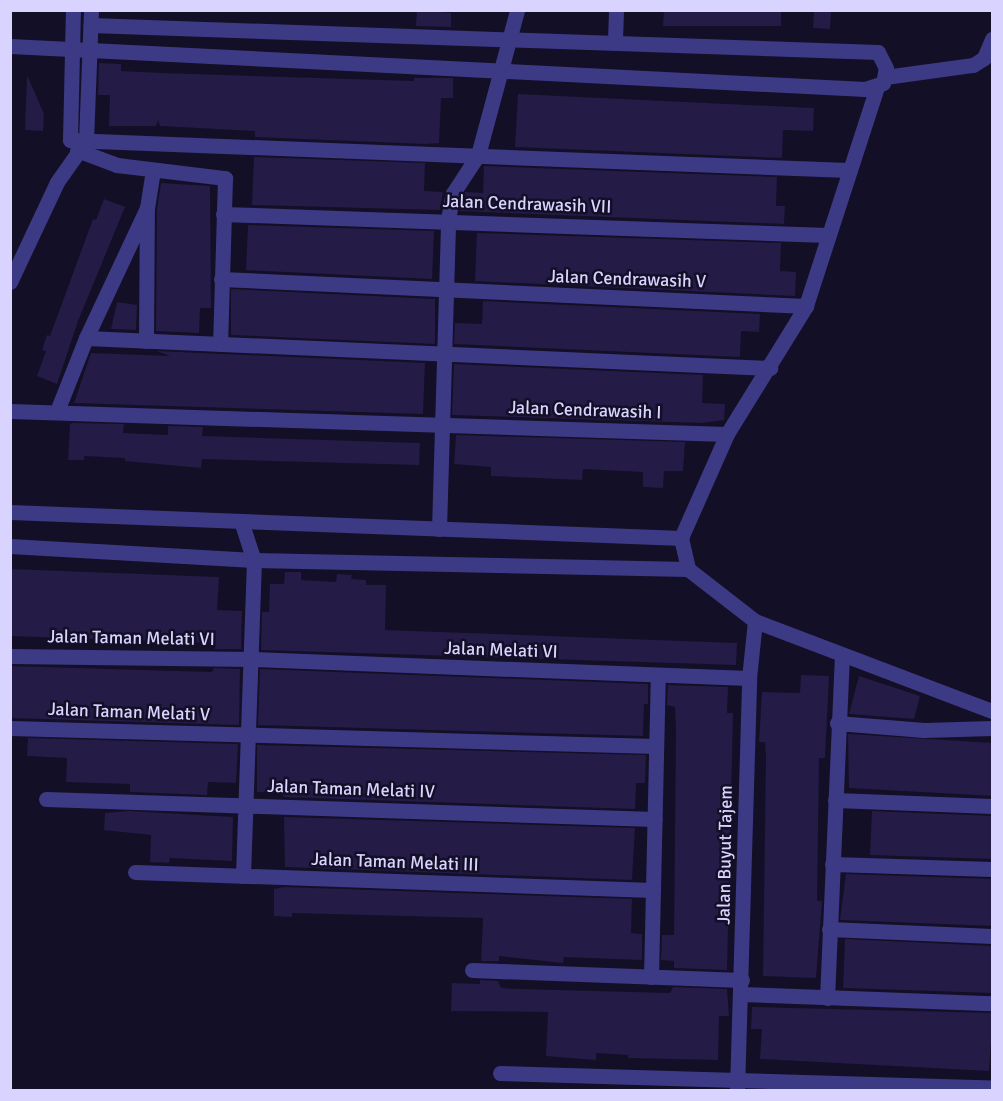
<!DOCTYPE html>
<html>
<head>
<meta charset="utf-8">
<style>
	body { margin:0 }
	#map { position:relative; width:1003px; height:1101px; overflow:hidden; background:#130f26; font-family:Signika,sans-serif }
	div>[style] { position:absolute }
	.building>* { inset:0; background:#241b47 }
	.minor>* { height:15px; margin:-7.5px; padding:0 7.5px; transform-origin:7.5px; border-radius:7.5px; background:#3d3a85 }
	span { translate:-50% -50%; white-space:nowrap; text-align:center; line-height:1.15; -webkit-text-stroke:5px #130f26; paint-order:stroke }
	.street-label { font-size:18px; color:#d9d4ff }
	.frame { position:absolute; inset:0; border:12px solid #d9d4ff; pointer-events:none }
</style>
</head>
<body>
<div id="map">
	<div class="building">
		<div style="clip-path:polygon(417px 10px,451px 13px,451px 27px,416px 26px)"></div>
		<div style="clip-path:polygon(664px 10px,781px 10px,781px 26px,663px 26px)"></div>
		<div style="clip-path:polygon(814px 10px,831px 10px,830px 29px,813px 28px)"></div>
		<div style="clip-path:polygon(99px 63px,121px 64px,121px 71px,162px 73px,414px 81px,414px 78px,453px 78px,453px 98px,441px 98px,439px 143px,426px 144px,255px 137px,255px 131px,160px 126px,158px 120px,156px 126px,109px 126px,110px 95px,98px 95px)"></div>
		<div style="clip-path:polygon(27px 75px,44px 114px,43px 131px,25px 130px)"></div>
		<div style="clip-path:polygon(518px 94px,814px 108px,813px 131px,783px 130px,782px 158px,515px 147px)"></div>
		<div style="clip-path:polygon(254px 157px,425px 163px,424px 191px,443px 192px,440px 210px,252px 205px)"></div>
		<div style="clip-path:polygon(484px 166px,777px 177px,776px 206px,785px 206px,784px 224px,460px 211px,465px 192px,483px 193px)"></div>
		<div style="clip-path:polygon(161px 183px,210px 186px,211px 308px,200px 308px,199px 333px,156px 331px,157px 209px)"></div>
		<div style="clip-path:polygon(104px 199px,125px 207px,78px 321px,57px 384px,37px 376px,46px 351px,42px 350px,47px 335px,50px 336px,93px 219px,96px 220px)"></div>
		<div style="clip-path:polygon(248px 225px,434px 231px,432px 279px,246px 270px)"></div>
		<div style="clip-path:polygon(477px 233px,781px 243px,780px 271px,796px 272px,795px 296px,475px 281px)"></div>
		<div style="clip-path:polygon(231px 289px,435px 299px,435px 344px,231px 335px)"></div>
		<div style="clip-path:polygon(483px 301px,760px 314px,759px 332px,741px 331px,740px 357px,454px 344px,455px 323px,482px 324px)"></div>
		<div style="clip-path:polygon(117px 302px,137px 305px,136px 330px,111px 329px)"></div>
		<div style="clip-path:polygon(157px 351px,425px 363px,423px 414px,74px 403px,91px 353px,170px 356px)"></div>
		<div style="clip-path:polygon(454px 364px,703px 375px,702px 403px,725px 404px,724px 420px,702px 423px,452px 415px)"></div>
		<div style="clip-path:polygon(73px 423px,124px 424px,123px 433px,168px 435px,168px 426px,203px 427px,202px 436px,420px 443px,419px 465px,202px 459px,201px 468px,125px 461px,125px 458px,84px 456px,84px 460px,68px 460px,70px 424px)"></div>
		<div style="clip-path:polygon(456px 435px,685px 442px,683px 471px,664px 471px,663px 488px,643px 487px,643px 472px,583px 469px,582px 480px,491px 476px,491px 467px,454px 464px)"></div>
		<div style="clip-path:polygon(10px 569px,219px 577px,217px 610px,242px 611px,241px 649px,215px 649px,215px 643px,10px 636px)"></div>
		<div style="clip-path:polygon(285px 572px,301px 572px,301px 580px,336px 582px,337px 574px,352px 575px,351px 579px,366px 580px,366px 585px,386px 585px,385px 630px,737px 643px,736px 665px,261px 650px,262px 612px,269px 612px,270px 584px,284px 584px)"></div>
		<div style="clip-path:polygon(10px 666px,212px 672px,214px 668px,240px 669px,239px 725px,10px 718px)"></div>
		<div style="clip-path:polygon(260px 669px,648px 684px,648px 704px,644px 704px,643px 736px,258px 725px)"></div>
		<div style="clip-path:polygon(801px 675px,829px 676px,825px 758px,819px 758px,817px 901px,822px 901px,816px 978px,763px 976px,766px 757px,765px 742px,759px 742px,762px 692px,800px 693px)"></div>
		<div style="clip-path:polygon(859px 676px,920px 696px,914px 719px,849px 714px)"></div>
		<div style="clip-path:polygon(668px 685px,728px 687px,727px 713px,733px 713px,727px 970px,674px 968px,674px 961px,661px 960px,662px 935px,674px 935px,676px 728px,675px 707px,667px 705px)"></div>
		<div style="clip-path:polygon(848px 734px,993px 743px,993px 796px,849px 788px)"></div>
		<div style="clip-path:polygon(28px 738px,238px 744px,236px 783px,208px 782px,207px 795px,130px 792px,130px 784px,66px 782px,67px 758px,27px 756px)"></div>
		<div style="clip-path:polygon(257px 745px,646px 755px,645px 783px,636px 783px,635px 809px,285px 797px,278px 792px,257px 792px)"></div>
		<div style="clip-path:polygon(129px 811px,233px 817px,232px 861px,170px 858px,169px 863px,150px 862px,151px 835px,104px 830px,105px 813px)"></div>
		<div style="clip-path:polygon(872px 811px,993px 816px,993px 859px,870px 855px)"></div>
		<div style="clip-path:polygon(284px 817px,635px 828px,632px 880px,285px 867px)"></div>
		<div style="clip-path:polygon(846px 874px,993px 879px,993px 926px,840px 920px)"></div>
		<div style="clip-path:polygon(284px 887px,632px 899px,631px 933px,642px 934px,642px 960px,564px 957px,563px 963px,499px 956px,499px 961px,481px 961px,483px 918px,292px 913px,292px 917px,274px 916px,274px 889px)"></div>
		<div style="clip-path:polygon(845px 939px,993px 946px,993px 993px,843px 988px)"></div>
		<div style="clip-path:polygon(480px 980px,498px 981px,501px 988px,519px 989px,670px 993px,673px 987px,727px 989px,729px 1016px,719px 1016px,718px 1060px,628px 1058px,628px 1055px,596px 1053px,596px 1060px,546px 1056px,548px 1012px,451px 1011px,452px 983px,480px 984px)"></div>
		<div style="clip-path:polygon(752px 1007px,993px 1013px,989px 1071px,760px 1059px,762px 1029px,751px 1029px)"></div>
	</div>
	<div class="minor">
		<div style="left:615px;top:40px;width:30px;rotate:-88deg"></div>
		<div style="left:10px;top:46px;width:856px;rotate:2.88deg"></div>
		<div style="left:865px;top:89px;width:19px;rotate:-18deg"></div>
		<div style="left:883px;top:83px;width:15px;rotate:-79deg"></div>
		<div style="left:886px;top:68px;width:18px;rotate:-117deg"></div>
		<div style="left:878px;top:52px;width:788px;rotate:-178.04deg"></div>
		<div style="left:885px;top:77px;width:89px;rotate:-7.8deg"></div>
		<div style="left:973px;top:65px;width:13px;rotate:-32deg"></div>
		<div style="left:984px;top:58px;width:21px;rotate:-67deg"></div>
		<div style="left:877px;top:87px;width:230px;rotate:108deg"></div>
		<div style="left:806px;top:306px;width:150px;rotate:121.7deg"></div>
		<div style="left:727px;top:434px;width:114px;rotate:113.9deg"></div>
		<div style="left:681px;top:538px;width:32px;rotate:77deg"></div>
		<div style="left:688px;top:569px;width:85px;rotate:37.8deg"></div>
		<div style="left:755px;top:621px;width:254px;rotate:20.8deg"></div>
		<div style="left:70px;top:140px;width:779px;rotate:2.21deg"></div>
		<div style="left:70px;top:140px;width:130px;rotate:-88.7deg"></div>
		<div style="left:77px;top:150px;width:43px;rotate:20.6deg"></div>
		<div style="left:117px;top:165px;width:109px;rotate:6.9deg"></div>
		<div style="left:225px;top:178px;width:166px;rotate:91.7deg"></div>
		<div style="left:223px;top:214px;width:605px;rotate:1.99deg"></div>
		<div style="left:221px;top:279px;width:586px;rotate:2.64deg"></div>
		<div style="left:10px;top:282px;width:110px;rotate:-64.8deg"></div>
		<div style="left:57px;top:182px;width:50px;rotate:-54.7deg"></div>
		<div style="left:86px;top:141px;width:131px;rotate:-87.8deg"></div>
		<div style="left:86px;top:338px;width:685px;rotate:2.51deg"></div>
		<div style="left:146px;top:341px;width:133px;rotate:-89.6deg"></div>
		<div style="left:147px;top:208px;width:37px;rotate:-81deg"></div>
		<div style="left:10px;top:411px;width:717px;rotate:1.84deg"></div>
		<div style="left:57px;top:411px;width:79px;rotate:-68.3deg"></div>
		<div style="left:86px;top:338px;width:144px;rotate:-64.9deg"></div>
		<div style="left:10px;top:512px;width:672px;rotate:2.22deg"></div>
		<div style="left:242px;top:524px;width:38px;rotate:72deg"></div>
		<div style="left:254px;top:560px;width:316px;rotate:92deg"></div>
		<div style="left:439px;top:529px;width:309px;rotate:-88.3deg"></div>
		<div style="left:448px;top:220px;width:27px;rotate:-80deg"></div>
		<div style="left:453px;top:193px;width:45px;rotate:-56.7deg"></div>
		<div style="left:478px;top:155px;width:150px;rotate:-74.9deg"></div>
		<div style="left:10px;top:546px;width:244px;rotate:3.3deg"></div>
		<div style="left:254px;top:560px;width:434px;rotate:1.2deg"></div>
		<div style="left:10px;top:656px;width:241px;rotate:0.7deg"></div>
		<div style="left:251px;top:659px;width:498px;rotate:2.2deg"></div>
		<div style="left:837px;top:723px;width:87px;rotate:4.6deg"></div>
		<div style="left:924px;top:730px;width:68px;rotate:-1.7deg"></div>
		<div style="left:10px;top:728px;width:646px;rotate:1.6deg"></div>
		<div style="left:46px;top:799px;width:609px;rotate:1.88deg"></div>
		<div style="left:835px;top:800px;width:157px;rotate:2.2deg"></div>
		<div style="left:832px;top:864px;width:160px;rotate:1.8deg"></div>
		<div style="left:135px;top:872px;width:518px;rotate:1.99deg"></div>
		<div style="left:829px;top:929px;width:163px;rotate:2.5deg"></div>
		<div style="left:472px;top:970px;width:270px;rotate:2.1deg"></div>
		<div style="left:651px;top:977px;width:302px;rotate:-88.7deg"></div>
		<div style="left:741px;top:994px;width:251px;rotate:2.1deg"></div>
		<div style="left:827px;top:998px;width:341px;rotate:-87.5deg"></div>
		<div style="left:500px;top:1073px;width:492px;rotate:1.7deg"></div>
		<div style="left:737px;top:1090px;width:412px;rotate:-88.3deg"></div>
		<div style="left:749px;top:678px;width:57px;rotate:-84deg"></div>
	</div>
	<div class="street-label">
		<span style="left:527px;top:204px;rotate:2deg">Jalan Cendrawasih VII</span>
		<span style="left:627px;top:279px;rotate:2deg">Jalan Cendrawasih V</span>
		<span style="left:585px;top:410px;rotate:2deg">Jalan Cendrawasih I</span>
		<span style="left:131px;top:638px;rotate:1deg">Jalan Taman Melati VI</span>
		<span style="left:501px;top:650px;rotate:2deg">Jalan Melati VI</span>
		<span style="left:129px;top:712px;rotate:2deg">Jalan Taman Melati V</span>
		<span style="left:351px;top:789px;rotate:2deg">Jalan Taman Melati IV</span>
		<span style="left:725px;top:855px;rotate:-89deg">Jalan Buyut Tajem</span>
		<span style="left:395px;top:862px;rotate:2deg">Jalan Taman Melati III</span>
	</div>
	<div class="frame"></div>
</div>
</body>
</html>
